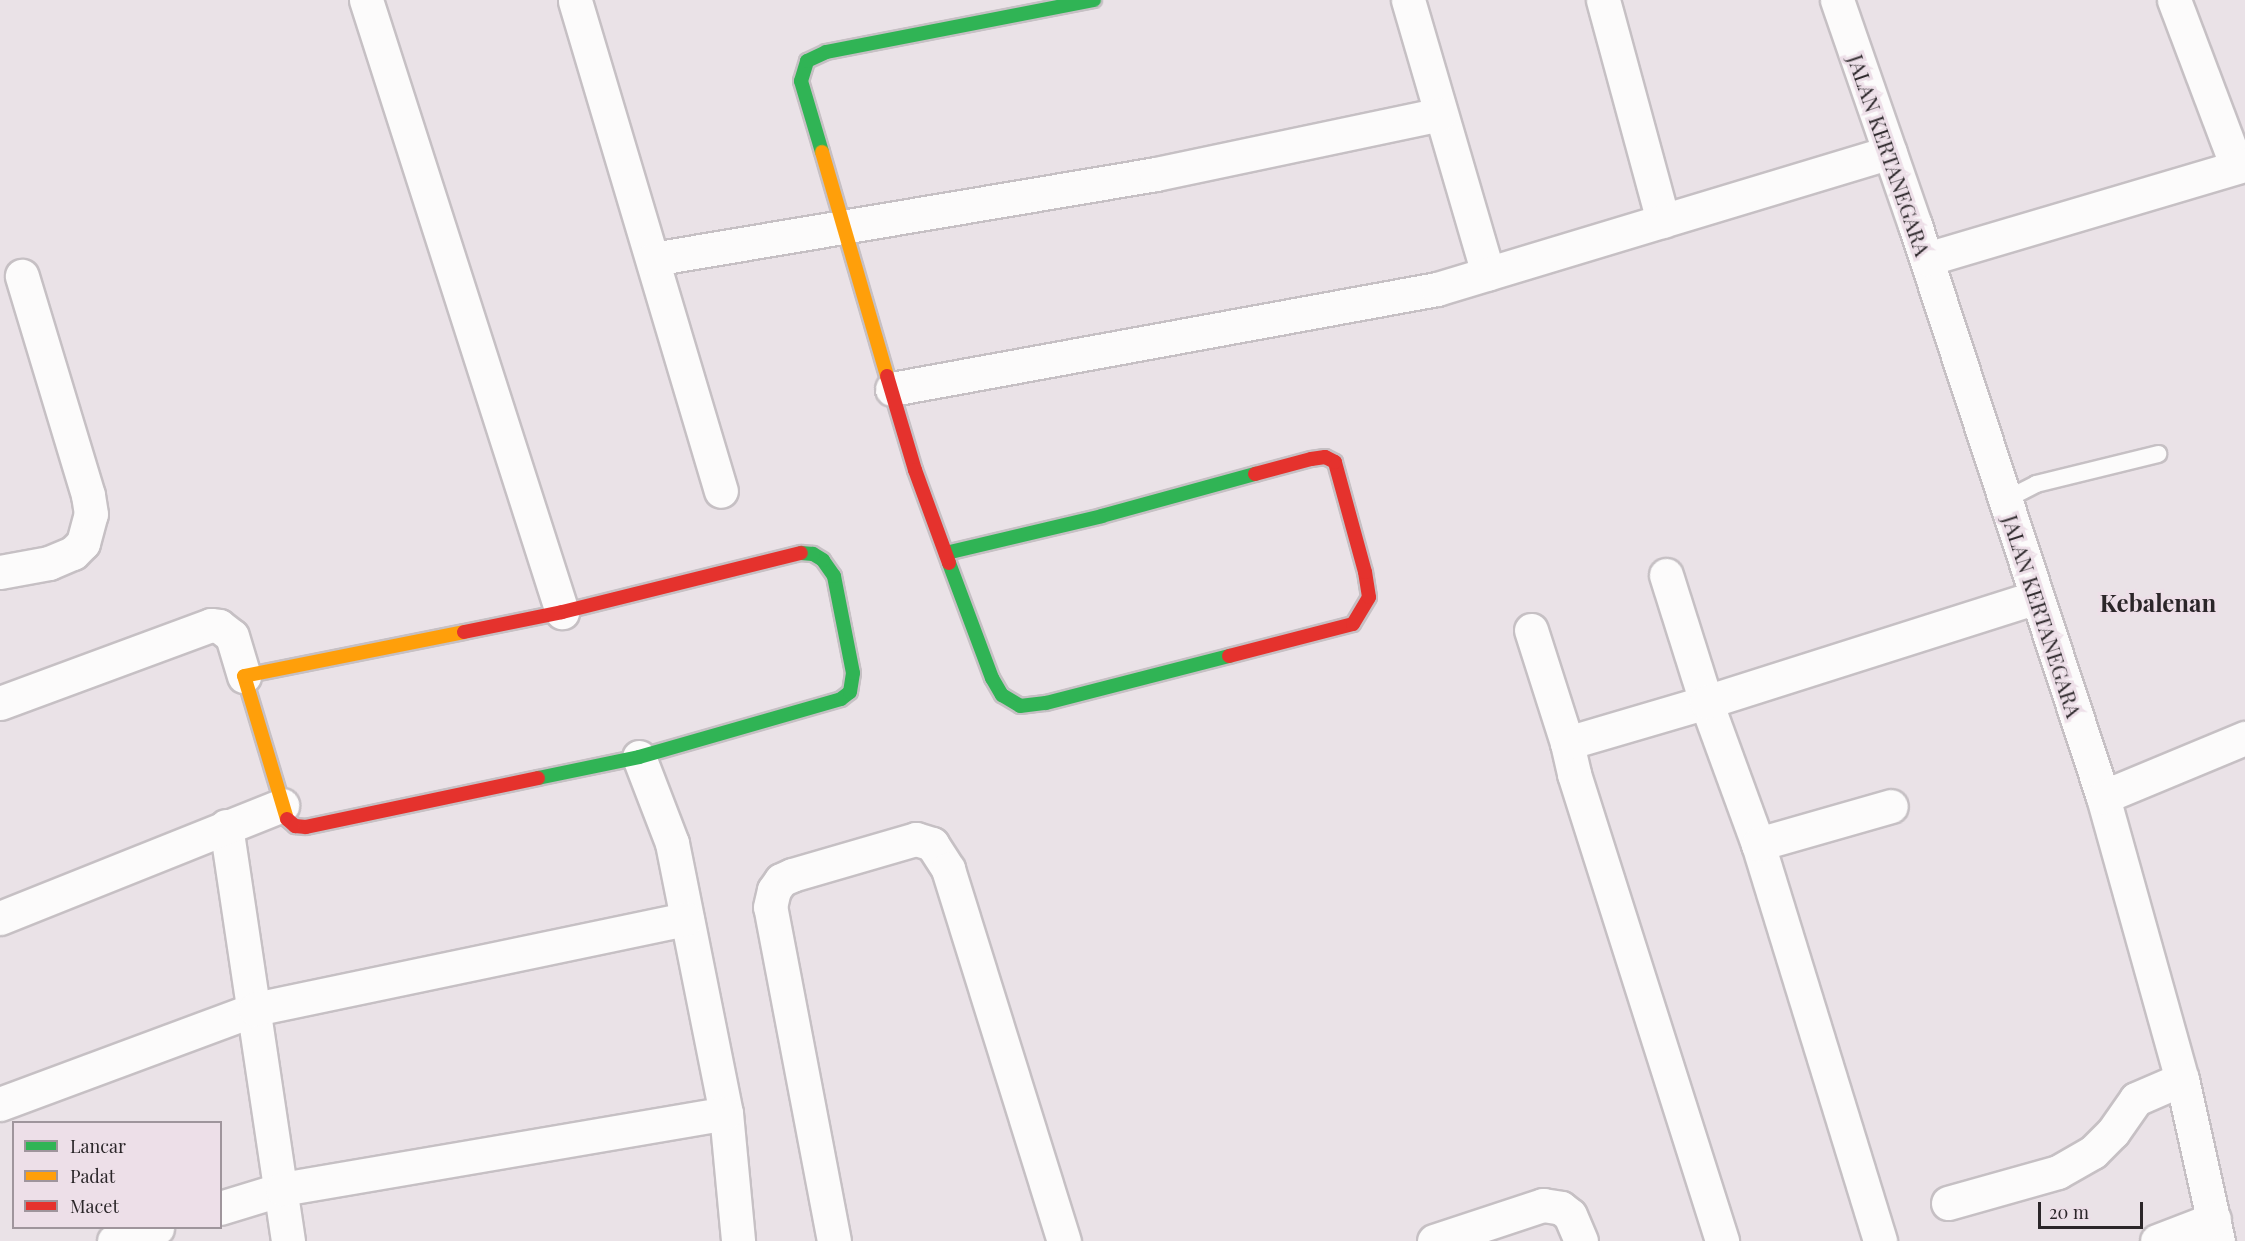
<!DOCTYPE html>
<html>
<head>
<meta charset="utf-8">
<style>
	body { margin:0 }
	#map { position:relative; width:2245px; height:1241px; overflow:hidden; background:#eae2e7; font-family:"Playfair Display",serif }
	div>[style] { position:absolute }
	.roads { filter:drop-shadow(2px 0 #c6c0c4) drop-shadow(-2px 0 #c6c0c4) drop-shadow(0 2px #c6c0c4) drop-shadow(0 -2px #c6c0c4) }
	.lane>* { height:16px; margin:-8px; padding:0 8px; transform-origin:8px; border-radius:8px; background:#fcfbfb }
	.street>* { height:33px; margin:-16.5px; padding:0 16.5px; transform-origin:16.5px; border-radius:16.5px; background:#fcfbfb }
	.fast>* { height:14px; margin:-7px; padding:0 7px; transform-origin:7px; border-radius:7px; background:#30b455 }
	.slow>* { height:14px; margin:-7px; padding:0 7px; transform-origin:7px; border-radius:7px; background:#ff9f0a }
	.jam>* { height:14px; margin:-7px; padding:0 7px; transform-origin:7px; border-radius:7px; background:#e5322d }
	span { translate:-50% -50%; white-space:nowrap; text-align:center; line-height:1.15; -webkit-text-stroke:6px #eddfe8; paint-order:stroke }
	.street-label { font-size:21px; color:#2b2629 }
	.quarter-label { font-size:24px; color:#2b2629; font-weight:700 }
	.legend { position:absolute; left:12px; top:1121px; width:210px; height:108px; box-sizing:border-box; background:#eddfe8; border:2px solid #9f959c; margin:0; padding:8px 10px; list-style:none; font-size:18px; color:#2b2629 }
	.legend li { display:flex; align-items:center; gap:12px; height:30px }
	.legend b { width:30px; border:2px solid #9f959c }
	.scale { position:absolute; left:2038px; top:1202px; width:105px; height:27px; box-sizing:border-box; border:3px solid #2b2629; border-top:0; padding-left:8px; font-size:18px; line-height:21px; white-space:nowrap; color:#2b2629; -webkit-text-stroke:4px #eddfe8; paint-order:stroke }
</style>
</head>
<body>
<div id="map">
	<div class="roads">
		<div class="lane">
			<div style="left:2005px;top:500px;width:35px;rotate:-27deg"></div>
			<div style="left:2036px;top:484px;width:126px;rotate:-13.8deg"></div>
		</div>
		<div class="street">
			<div style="left:366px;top:0;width:643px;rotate:72.24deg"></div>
			<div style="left:1408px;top:0;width:285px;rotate:73.7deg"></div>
			<div style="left:1603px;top:0;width:229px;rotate:74.8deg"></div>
			<div style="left:1837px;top:0;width:238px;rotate:70.9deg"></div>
			<div style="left:1915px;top:225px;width:602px;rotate:71.81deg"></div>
			<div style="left:2103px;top:797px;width:293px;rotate:74.4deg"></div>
			<div style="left:2182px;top:1079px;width:166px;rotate:77.5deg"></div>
			<div style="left:2174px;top:0;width:178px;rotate:69.3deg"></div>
			<div style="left:575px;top:1px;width:511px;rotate:73.41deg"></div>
			<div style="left:653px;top:259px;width:510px;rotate:-9.59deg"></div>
			<div style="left:1156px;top:174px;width:290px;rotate:-11.9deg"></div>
			<div style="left:1927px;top:259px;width:332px;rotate:-16.5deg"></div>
			<div style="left:892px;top:389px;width:554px;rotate:-10.4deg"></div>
			<div style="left:1437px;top:289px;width:473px;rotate:-16.8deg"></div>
			<div style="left:0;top:572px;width:50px;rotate:-10.4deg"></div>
			<div style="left:49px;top:563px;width:26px;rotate:-23deg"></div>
			<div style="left:73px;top:553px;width:14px;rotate:-45deg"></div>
			<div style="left:83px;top:543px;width:30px;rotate:-75deg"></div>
			<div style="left:91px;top:514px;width:19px;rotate:-99deg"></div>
			<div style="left:88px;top:495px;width:229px;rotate:-106.8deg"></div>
			<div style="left:1666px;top:575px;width:133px;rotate:72.5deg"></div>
			<div style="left:1706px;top:702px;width:151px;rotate:69.9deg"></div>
			<div style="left:1758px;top:844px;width:415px;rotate:72.9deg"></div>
			<div style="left:1531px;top:630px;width:119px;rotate:72.3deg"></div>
			<div style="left:1567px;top:743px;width:32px;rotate:77deg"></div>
			<div style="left:1574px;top:774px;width:490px;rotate:72.4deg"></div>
			<div style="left:0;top:703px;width:225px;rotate:-20.3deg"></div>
			<div style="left:211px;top:625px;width:8px;rotate:7deg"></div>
			<div style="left:219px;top:626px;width:16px;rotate:38deg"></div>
			<div style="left:232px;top:636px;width:42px;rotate:73.3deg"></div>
			<div style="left:1567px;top:743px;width:145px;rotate:-16.4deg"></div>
			<div style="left:1706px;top:702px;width:347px;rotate:-17.6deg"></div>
			<div style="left:639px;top:757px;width:92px;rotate:69deg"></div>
			<div style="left:672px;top:843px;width:275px;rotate:78.7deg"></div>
			<div style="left:726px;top:1113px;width:129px;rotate:84.6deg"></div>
			<div style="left:2103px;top:797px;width:154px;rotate:-22.6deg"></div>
			<div style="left:226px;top:826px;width:420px;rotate:81.5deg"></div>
			<div style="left:1758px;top:844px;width:138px;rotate:-15.9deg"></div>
			<div style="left:0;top:918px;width:304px;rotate:-21.8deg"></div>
			<div style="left:0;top:1104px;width:272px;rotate:-20.4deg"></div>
			<div style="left:255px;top:1009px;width:441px;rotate:-11.8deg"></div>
			<div style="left:1948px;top:1203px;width:114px;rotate:-15.7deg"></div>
			<div style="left:2058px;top:1172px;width:40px;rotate:-29.7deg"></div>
			<div style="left:2093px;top:1152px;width:28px;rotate:-45deg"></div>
			<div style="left:2113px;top:1132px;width:40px;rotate:-55.1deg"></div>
			<div style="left:2136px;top:1099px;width:50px;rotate:-23.5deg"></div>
			<div style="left:220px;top:1208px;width:65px;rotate:-17deg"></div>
			<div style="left:282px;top:1189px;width:450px;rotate:-9.7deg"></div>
			<div style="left:114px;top:1241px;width:45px;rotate:-16.8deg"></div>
			<div style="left:834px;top:1241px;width:340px;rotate:-100.8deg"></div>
			<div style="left:770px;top:907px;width:17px;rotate:-77deg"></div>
			<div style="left:774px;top:890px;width:12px;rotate:-55deg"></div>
			<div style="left:781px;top:880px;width:12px;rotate:-24deg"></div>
			<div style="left:792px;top:875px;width:129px;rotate:-16.2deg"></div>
			<div style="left:916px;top:839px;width:17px;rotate:17deg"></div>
			<div style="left:932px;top:844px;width:30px;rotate:57deg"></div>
			<div style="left:948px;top:869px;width:390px;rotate:72.7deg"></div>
			<div style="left:1434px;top:1241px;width:115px;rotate:-18.3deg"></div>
			<div style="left:1543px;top:1205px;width:18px;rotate:9deg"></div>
			<div style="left:1561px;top:1208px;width:11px;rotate:38deg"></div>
			<div style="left:1570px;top:1215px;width:28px;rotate:67deg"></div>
			<div style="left:2157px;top:1241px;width:61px;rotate:-21.1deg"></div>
		</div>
		<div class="fast">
			<div style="left:822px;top:152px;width:74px;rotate:-106.5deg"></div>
			<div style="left:801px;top:81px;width:21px;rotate:-73deg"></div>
			<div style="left:807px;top:61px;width:21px;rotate:-25deg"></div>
			<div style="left:826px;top:52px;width:273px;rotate:-11deg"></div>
			<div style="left:946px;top:553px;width:160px;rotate:-13.3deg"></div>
			<div style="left:1102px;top:516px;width:159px;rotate:-15.4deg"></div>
			<div style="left:949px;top:563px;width:123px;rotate:69.5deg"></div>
			<div style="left:992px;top:678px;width:20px;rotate:60deg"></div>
			<div style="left:1002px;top:695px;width:21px;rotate:31deg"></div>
			<div style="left:1020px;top:706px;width:26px;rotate:-7deg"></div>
			<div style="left:1046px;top:703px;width:189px;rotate:-14.4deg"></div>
			<div style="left:538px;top:778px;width:103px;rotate:-11.7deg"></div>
			<div style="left:639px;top:757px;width:210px;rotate:-16deg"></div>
			<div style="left:841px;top:699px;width:11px;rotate:-38deg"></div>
			<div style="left:850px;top:692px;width:19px;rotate:-81deg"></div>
			<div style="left:853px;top:673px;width:99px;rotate:-101.1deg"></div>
			<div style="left:834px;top:576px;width:19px;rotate:-125deg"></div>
			<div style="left:823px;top:560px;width:12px;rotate:-149deg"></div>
			<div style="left:813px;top:554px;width:12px;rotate:-175deg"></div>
		</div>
		<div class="slow">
			<div style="left:822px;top:152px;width:233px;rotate:73.8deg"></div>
			<div style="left:287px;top:819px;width:149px;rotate:-106.7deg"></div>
			<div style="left:244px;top:676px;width:224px;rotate:-11.3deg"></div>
		</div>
		<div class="jam">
			<div style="left:887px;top:376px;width:98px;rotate:73.4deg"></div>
			<div style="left:915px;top:470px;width:99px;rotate:69.9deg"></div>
			<div style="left:464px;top:632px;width:100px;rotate:-11.5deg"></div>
			<div style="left:562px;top:612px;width:246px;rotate:-13.9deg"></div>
			<div style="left:1229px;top:656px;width:128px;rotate:-14.5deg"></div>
			<div style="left:1353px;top:624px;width:31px;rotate:-59deg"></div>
			<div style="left:1369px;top:597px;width:25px;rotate:-99deg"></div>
			<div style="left:1365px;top:572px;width:114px;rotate:-105.3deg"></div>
			<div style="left:1335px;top:462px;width:11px;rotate:-153deg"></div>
			<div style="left:1325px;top:457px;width:14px;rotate:172deg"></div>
			<div style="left:1311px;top:459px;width:58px;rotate:165deg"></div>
			<div style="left:287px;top:819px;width:11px;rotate:41deg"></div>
			<div style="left:295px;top:826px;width:11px;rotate:5deg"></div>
			<div style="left:306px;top:827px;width:237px;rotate:-11.9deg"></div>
		</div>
	</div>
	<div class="street-label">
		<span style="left:1890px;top:155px;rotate:71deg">JALAN KERTANEGARA</span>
		<span style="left:2043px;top:616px;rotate:72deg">JALAN KERTANEGARA</span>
	</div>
	<div class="quarter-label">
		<span style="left:2158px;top:603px">Kebalenan</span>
	</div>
	<ul class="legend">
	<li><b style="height:8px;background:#30b455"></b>Lancar</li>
	<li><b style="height:8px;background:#ff9f0a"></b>Padat</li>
	<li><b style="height:8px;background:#e5322d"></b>Macet</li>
	</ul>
	<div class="scale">20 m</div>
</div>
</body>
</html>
